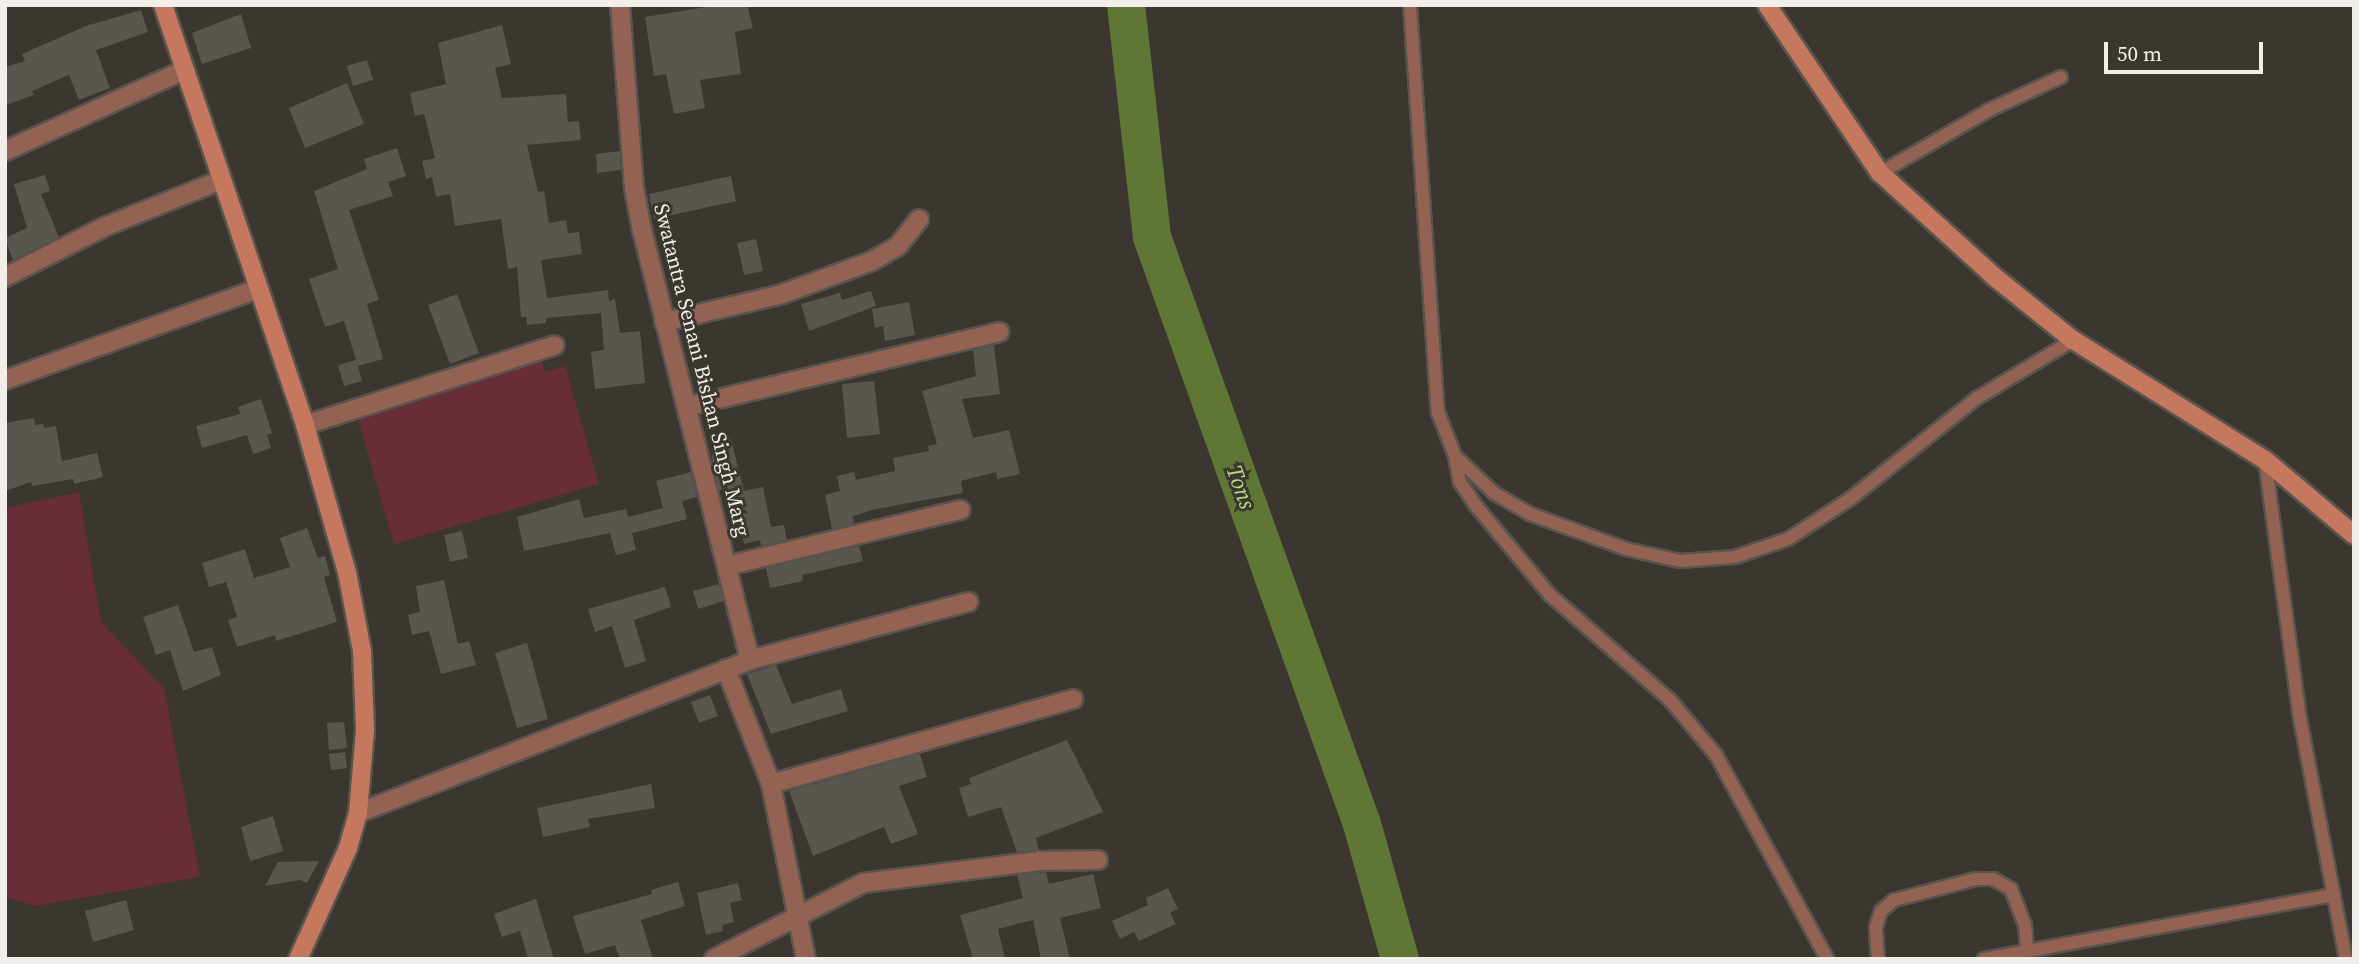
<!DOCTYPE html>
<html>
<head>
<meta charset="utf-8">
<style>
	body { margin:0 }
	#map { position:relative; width:2359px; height:964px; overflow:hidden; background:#3c3630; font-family:"Source Serif 4",serif }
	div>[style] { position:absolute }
	.green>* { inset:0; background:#672d38 }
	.river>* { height:38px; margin:-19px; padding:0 19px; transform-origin:19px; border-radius:19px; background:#607634 }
	.building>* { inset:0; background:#58564e }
	.roads { filter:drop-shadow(2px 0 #59544e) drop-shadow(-2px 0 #59544e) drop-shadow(0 2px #59544e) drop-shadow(0 -2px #59544e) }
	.lane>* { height:12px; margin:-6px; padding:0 6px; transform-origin:6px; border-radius:6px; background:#946252 }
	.street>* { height:18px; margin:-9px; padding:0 9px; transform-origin:9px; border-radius:9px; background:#946252 }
	.secondary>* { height:18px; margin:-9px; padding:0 9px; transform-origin:9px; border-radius:9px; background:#c6785e }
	span { translate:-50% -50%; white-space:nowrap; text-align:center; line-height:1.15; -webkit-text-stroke:6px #3c3630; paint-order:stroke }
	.street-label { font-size:21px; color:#f2efeb }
	.water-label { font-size:23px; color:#badb7d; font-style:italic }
	.frame { position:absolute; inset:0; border:7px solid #f2efeb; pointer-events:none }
	.scale { position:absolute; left:2104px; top:42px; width:159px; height:32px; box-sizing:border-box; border:4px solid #f2efeb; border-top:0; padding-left:9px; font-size:21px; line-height:24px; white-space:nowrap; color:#f2efeb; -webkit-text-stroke:5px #3c3630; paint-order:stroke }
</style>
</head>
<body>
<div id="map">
	<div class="green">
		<div style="clip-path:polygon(541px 359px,545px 372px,565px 366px,599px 484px,394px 544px,356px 413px)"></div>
		<div style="clip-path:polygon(79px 492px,101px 622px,164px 688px,200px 877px,36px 906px,5px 897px,5px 508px)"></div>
	</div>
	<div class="river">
		<div style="left:1126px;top:5px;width:233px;rotate:83.6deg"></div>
		<div style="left:1152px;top:237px;width:623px;rotate:70.32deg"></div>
		<div style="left:1362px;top:824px;width:140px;rotate:74.3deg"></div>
	</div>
	<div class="building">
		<div style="clip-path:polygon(718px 5px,747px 5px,753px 28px,735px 32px,741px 74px,700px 80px,705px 108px,674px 114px,666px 74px,654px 76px,645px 17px)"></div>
		<div style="clip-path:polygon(141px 10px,148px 32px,96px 50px,110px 88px,79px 100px,69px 75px,32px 91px,34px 95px,5px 105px,5px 67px,25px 61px,22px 54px,86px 26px)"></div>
		<div style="clip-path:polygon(241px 14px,251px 48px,202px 64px,192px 33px)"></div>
		<div style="clip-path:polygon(502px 25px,511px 64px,495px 68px,502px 98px,566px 94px,568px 122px,579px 121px,581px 140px,527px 145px,538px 192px,544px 191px,549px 223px,566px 220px,568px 233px,579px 232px,582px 254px,541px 260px,547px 298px,608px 290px,609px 301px,615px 299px,620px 333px,640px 331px,645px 383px,595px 389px,591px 352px,604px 350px,601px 313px,546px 318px,546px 323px,527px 325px,526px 317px,521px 317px,517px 267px,508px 269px,501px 219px,455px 226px,450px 194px,436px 197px,432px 177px,426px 179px,422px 161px,435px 158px,424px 114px,415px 116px,410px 93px,446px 84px,438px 43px)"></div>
		<div style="clip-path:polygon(367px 60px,373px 80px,353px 86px,347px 66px)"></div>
		<div style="clip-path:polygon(347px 83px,364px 124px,305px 148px,289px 108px)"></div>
		<div style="clip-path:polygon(397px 148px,406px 176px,388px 182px,393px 196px,349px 210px,379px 300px,367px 304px,383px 359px,358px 366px,362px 381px,344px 386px,338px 365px,356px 360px,344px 321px,325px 327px,309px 279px,338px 269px,314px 191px,367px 169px,364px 159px)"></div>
		<div style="clip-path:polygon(620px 151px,621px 170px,597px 173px,596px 154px)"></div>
		<div style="clip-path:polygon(45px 175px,50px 191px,41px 194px,59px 237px,13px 260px,5px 238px,27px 228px,14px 184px)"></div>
		<div style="clip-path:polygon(731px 176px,736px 201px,654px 219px,649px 194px)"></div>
		<div style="clip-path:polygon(756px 239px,763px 271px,744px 275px,737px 243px)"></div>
		<div style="clip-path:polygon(871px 291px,876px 306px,809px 331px,801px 304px,840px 293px,842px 300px)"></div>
		<div style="clip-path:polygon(457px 294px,479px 353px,450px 364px,428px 305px)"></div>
		<div style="clip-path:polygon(909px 302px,915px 335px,885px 341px,883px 326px,875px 328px,872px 309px)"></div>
		<div style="clip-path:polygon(994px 345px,1000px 394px,962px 399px,973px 438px,1009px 430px,1020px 474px,997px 479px,996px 472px,961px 481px,963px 493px,876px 509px,853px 516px,854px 524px,832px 529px,825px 495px,840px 491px,837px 476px,854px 472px,856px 480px,895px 471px,893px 458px,929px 451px,928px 446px,937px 444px,922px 391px,976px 376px,973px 350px)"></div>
		<div style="clip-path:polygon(874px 381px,880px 434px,847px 438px,842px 384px)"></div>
		<div style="clip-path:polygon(261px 399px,272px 433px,267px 435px,271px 448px,253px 454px,247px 435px,202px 448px,196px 426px,240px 414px,238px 407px)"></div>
		<div style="clip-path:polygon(34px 418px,35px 425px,43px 424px,44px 428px,56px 426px,62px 461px,97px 453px,103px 477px,74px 484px,73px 479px,32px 486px,31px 482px,5px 491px,5px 423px)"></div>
		<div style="clip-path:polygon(731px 439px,744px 491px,763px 487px,771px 527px,784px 525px,787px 540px,761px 546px,760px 540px,744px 544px,738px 515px,730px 517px,725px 489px,719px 491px,713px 467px,711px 444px)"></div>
		<div style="clip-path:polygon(691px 472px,697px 497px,682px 501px,687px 519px,632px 533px,636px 550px,616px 555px,610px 533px,524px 551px,517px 517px,579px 499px,584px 518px,626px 509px,628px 517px,663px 508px,656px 481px)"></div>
		<div style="clip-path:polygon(307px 528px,318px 558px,325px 556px,330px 575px,324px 577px,337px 622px,276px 641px,275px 635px,237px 647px,228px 620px,237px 617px,226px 582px,209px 587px,202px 563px,245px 549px,254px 578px,290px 567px,280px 538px)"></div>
		<div style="clip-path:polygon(462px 531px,468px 558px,450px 562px,444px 535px)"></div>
		<div style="clip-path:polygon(859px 546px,863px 561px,802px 575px,803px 581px,770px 588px,766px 568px)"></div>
		<div style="clip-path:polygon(444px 580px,458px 644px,469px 641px,476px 665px,441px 674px,429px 631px,412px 635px,408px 615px,420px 612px,416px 586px)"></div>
		<div style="clip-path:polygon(719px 584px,724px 601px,698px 609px,693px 591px)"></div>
		<div style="clip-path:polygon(665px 587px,671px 607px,634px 620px,646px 661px,625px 668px,612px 626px,595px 632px,588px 609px)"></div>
		<div style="clip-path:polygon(178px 605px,194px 652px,212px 647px,221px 675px,183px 691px,170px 650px,156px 655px,143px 617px)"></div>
		<div style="clip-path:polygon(527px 643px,548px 719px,517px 728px,495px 653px)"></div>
		<div style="clip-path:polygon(776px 665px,792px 704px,841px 689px,848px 711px,771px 734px,747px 674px)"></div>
		<div style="clip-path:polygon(710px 695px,718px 716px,699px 723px,691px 702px)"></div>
		<div style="clip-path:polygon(344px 722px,347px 748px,329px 750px,327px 723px)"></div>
		<div style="clip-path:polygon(1067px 740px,1103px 812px,1036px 838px,1039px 850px,1017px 852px,1001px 807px,968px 817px,959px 788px,971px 784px,969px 778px)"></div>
		<div style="clip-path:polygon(345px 752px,347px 768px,331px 770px,329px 754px)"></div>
		<div style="clip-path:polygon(920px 754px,927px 777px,899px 786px,918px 834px,891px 844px,884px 827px,813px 856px,789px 791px)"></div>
		<div style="clip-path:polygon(651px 784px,655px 808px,588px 819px,590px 827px,543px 837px,537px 808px)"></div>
		<div style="clip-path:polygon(273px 816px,283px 851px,250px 861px,241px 827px)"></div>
		<div style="clip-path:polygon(319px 861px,307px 883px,300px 880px,265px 886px,278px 862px)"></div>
		<div style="clip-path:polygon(1046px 872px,1049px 884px,1093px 874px,1101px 908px,1060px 918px,1070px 959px,1041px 959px,1033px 920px,998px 929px,1005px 959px,973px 959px,960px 915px,1023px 898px,1017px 875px)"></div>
		<div style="clip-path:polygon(678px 882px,685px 906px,641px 920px,653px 959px,620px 959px,615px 945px,585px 954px,573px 916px,652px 894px,651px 890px)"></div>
		<div style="clip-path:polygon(738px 883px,742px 900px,730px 903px,734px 922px,722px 925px,723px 931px,706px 935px,697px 893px)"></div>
		<div style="clip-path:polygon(1168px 888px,1178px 909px,1170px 913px,1176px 924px,1139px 941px,1134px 932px,1120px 939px,1112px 921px,1148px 905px,1146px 898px)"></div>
		<div style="clip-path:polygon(536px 899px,554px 959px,528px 959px,520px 931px,502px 937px,494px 914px)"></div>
		<div style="clip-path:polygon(126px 900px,134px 930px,93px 942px,85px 911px)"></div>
	</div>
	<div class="roads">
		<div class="lane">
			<div style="left:1410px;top:5px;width:408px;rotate:86.1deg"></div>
			<div style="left:1438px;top:412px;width:47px;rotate:68.9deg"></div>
			<div style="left:1455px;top:456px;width:54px;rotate:43.5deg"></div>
			<div style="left:1494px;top:493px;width:42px;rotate:30.3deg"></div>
			<div style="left:1530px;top:514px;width:102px;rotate:20deg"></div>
			<div style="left:1626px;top:549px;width:55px;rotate:12.5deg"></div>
			<div style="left:1680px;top:561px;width:55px;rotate:-4.2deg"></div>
			<div style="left:1735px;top:557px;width:56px;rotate:-18.8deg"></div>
			<div style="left:1788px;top:539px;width:74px;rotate:-32.8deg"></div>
			<div style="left:1850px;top:499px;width:162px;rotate:-38.5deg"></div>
			<div style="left:1977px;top:398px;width:112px;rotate:-31.1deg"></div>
			<div style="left:1880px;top:173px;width:126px;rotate:-30deg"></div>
			<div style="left:1989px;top:110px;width:79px;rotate:-24.6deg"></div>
			<div style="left:1455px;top:457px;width:25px;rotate:79deg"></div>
			<div style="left:1460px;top:482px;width:29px;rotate:56deg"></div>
			<div style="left:1476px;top:506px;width:116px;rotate:50.3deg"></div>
			<div style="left:1550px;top:595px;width:161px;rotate:41.2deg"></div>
			<div style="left:1671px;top:701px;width:70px;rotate:50.2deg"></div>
			<div style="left:1716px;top:755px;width:232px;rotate:61.4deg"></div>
			<div style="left:2265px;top:460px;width:255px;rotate:82.3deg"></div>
			<div style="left:2299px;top:713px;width:250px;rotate:79.2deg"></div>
			<div style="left:1878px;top:959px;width:32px;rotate:-94deg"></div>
			<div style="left:1876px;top:927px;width:17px;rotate:-73deg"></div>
			<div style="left:1881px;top:911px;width:17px;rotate:-40deg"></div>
			<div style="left:1894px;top:900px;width:85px;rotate:-14.4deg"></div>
			<div style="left:1976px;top:879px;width:17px"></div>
			<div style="left:1993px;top:879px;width:21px;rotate:29deg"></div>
			<div style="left:2011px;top:889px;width:39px;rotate:69deg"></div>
			<div style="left:2025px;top:925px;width:25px;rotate:85deg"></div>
			<div style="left:1984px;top:959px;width:356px;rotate:-10.4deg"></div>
		</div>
		<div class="street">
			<div style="left:620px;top:5px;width:184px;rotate:85.6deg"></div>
			<div style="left:634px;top:188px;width:43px;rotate:79.2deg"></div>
			<div style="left:642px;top:230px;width:443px;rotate:75.9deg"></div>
			<div style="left:5px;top:151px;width:196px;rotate:-24.3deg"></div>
			<div style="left:5px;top:277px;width:111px;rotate:-26.8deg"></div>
			<div style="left:104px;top:227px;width:124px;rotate:-21.8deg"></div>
			<div style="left:664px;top:322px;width:121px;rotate:-13.3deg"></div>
			<div style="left:782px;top:294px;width:96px;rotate:-20.1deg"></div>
			<div style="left:872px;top:261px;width:30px;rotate:-30deg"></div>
			<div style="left:898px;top:246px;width:34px;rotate:-52deg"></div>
			<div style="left:5px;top:380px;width:269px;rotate:-19.8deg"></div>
			<div style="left:689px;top:406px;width:319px;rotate:-13.4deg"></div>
			<div style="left:305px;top:425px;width:262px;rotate:-17.7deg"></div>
			<div style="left:727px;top:566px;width:240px;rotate:-13.5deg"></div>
			<div style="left:726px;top:669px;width:123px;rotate:68.6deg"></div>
			<div style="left:771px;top:784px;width:178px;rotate:78.7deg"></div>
			<div style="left:771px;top:784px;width:314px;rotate:-15.7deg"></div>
			<div style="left:358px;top:813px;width:421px;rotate:-21.3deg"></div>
			<div style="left:750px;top:660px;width:226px;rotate:-14.9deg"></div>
			<div style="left:714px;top:959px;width:167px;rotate:-27deg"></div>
			<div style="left:863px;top:883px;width:178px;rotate:-7.1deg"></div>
			<div style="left:1040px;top:861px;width:58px;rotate:-1deg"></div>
		</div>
		<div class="secondary">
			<div style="left:163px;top:5px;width:443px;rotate:71.3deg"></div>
			<div style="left:305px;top:425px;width:153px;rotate:74.1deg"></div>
			<div style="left:347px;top:572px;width:80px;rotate:79.2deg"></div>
			<div style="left:362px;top:651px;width:79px;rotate:87.8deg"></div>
			<div style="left:365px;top:730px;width:83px;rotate:94.8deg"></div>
			<div style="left:358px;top:813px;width:36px;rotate:106deg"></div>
			<div style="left:348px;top:848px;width:122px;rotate:114.2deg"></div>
			<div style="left:1767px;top:5px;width:202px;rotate:56.1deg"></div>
			<div style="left:1880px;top:173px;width:158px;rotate:42.2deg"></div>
			<div style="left:1997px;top:279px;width:97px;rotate:38.8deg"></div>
			<div style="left:2073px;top:340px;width:226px;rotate:32deg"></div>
			<div style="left:2265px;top:460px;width:116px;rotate:40.1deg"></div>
		</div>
	</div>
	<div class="street-label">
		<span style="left:702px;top:370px;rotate:76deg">Swatantra Senani Bishan Singh Marg</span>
	</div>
	<div class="water-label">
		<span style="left:1241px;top:487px;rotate:70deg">Tons</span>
	</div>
	<div class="frame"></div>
	<div class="scale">50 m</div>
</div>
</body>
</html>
